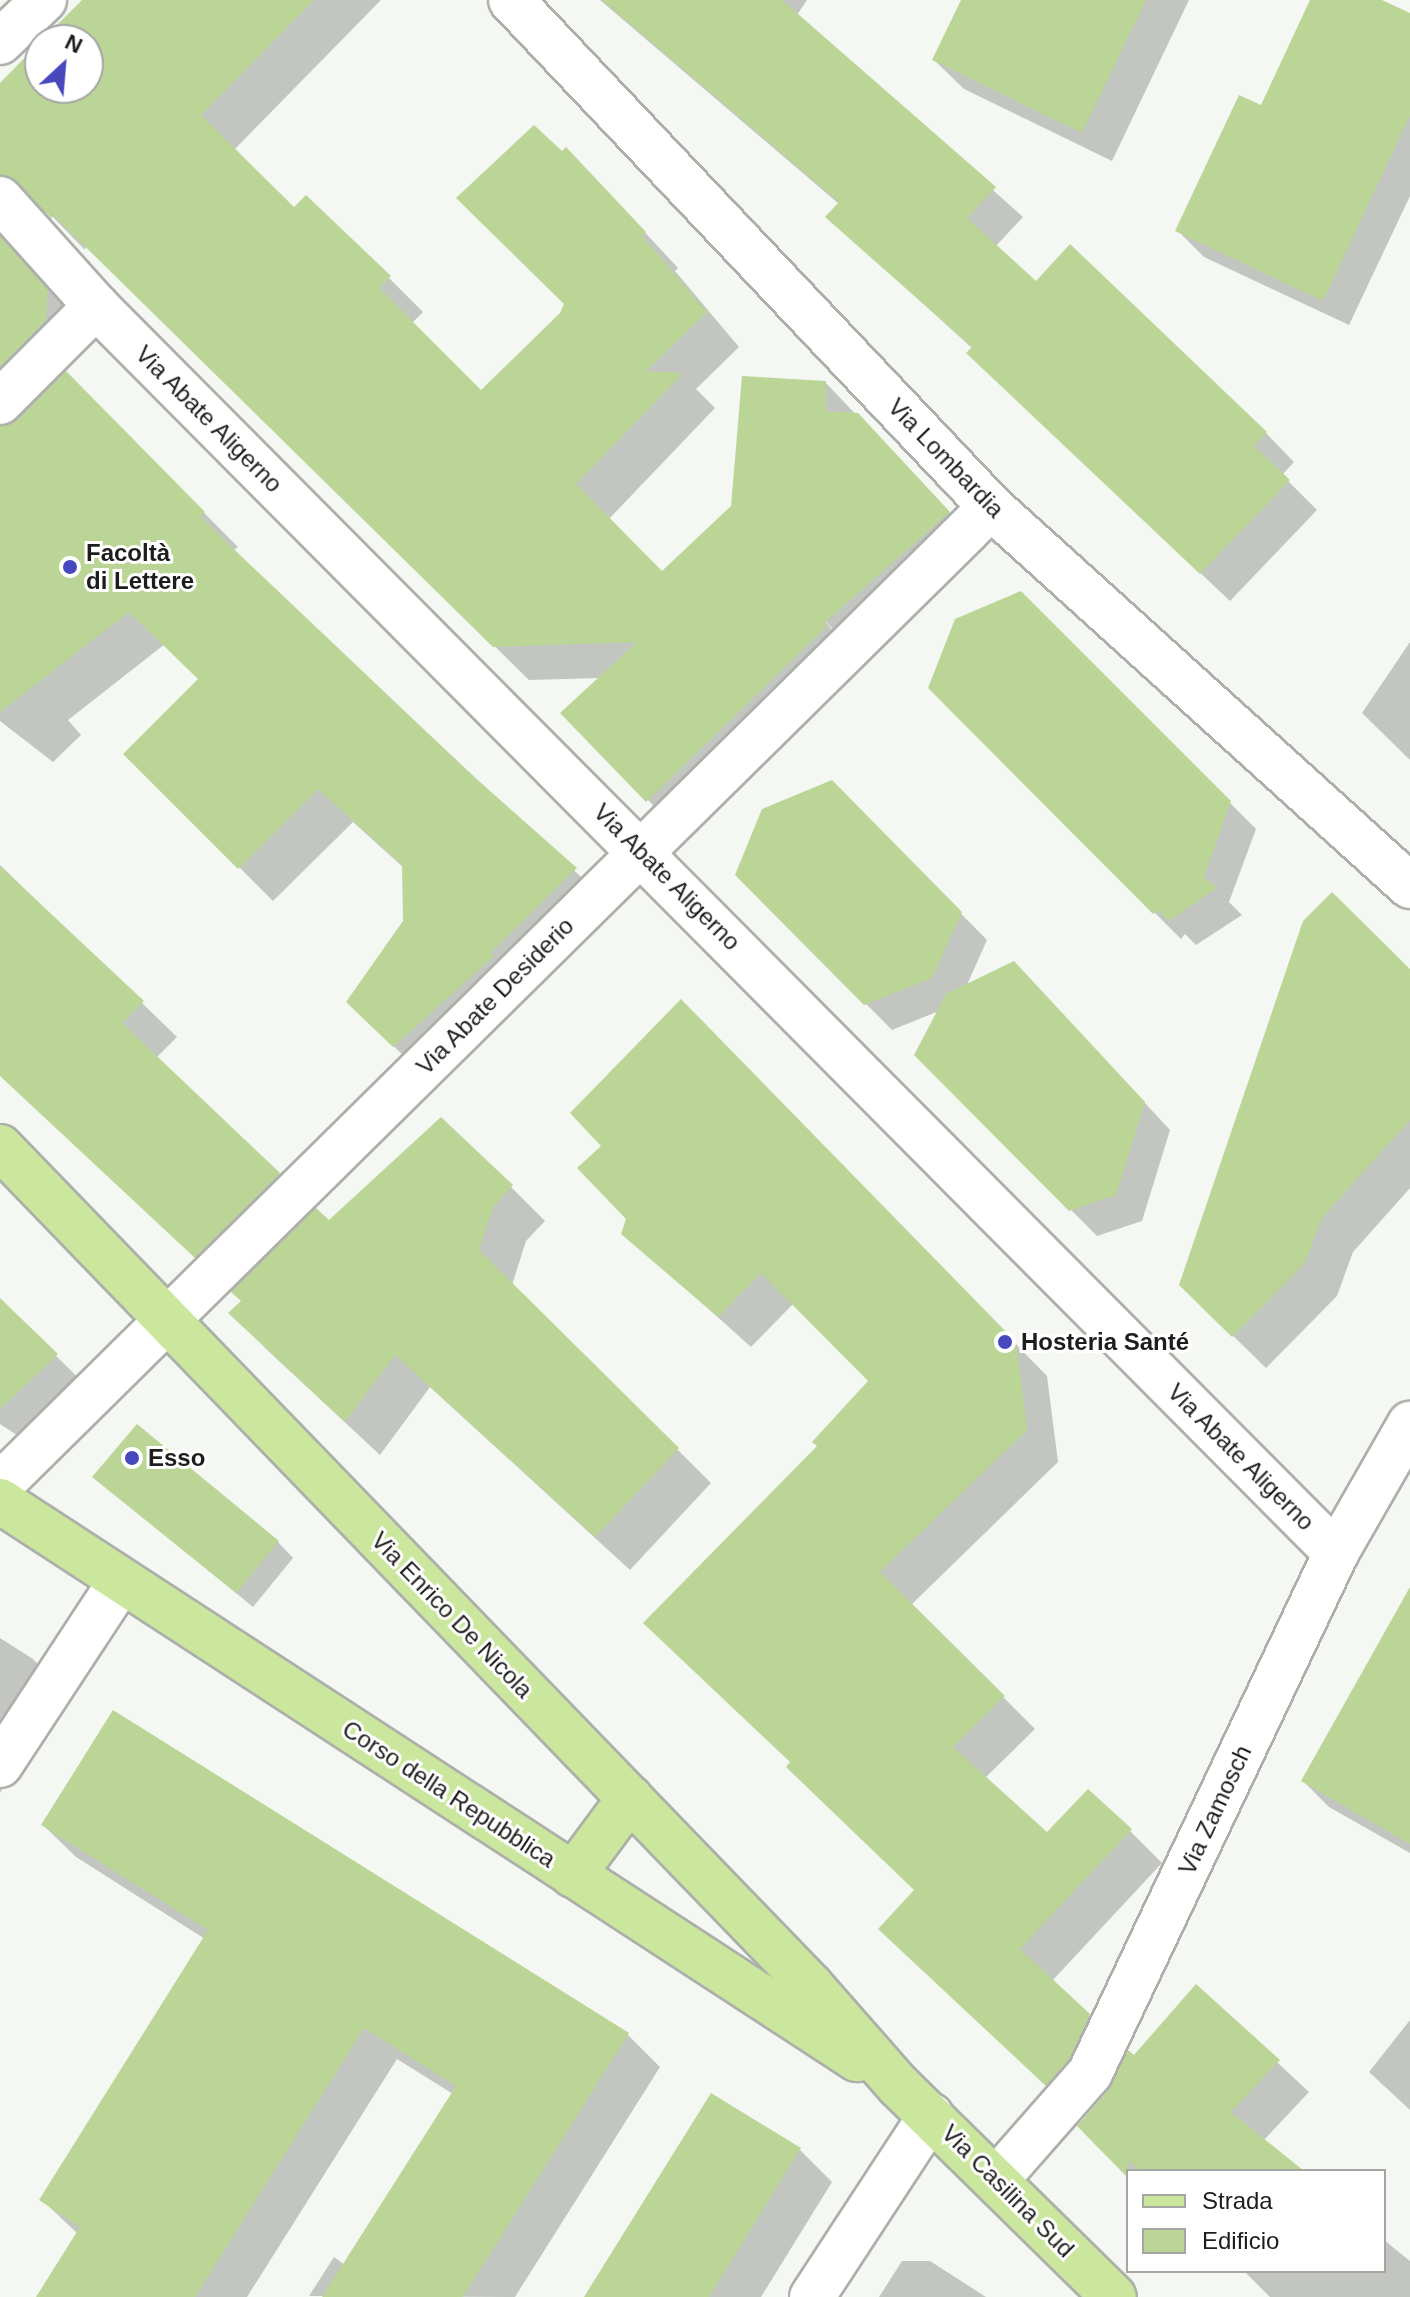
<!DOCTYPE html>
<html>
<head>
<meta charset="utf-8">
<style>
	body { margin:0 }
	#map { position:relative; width:1410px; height:2297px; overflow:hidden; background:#f4f7f2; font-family:Arial,sans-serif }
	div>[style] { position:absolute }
	.shadow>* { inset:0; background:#0003 }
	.building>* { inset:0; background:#bad596 }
	.roads { filter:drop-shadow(2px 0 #adafaa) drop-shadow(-2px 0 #adafaa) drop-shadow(0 2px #adafaa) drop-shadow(0 -2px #adafaa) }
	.minor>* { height:44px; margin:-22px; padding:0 22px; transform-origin:22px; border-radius:22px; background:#fff }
	.major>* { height:44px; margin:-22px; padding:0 22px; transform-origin:22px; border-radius:22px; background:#cbe79e }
	.dots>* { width:22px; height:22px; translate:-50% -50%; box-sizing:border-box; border:4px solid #fff; border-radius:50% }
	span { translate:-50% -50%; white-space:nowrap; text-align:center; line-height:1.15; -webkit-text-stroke:6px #fff; paint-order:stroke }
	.street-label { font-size:24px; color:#1d1e1c }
	.poi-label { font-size:24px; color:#1d1e1c; font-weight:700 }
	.left { translate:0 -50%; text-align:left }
	.legend { position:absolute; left:1126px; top:2169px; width:260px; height:104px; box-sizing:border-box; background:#fff; border:2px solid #a5a5a4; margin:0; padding:10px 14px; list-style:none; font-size:24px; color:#1d1e1c }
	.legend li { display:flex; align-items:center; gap:16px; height:40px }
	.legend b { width:40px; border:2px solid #a5a5a4 }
	.north { position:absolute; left:24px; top:24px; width:80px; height:80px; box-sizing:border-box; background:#fff; border:2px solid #a5a5a4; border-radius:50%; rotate:26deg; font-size:22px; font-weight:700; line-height:32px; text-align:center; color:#1d1e1c }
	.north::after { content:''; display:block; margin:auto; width:28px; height:36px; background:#4748be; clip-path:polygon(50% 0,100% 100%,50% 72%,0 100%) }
</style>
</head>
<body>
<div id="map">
	<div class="shadow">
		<div style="clip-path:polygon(85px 0,381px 0,234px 150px,294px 210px,389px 278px,423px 312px,412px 323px,481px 393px,562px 314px,600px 184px,678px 268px,675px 271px,739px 347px,696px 389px,715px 408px,608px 520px,662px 574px,733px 506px,826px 383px,982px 547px,859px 655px,822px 618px,860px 661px,682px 834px,648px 800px,601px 678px,529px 680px,86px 245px,85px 250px,50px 214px,29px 208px,9px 241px,81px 326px,80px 355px,64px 372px,238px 547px,233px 551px,610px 904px,429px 1080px,383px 1036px,405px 922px,404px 868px,353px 822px,273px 901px,126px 754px,200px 679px,165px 644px,68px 720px,81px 735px,53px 762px,0 721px,0 85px,40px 45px,40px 88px,88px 88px,88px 40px,45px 40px)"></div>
		<div style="clip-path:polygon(600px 0,807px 0,797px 15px,1023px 217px,995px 247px,1036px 283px,1266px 433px,1294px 462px,1282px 475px,1317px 510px,1230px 601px,998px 382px,973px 349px,828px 217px,839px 204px)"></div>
		<div style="clip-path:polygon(963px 0,1189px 0,1112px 161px,964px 89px,934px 60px)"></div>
		<div style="clip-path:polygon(1312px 0,1377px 0,1410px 15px,1410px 196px,1349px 325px,1204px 257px,1177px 230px,1262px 107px)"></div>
		<div style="clip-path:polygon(1021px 594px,1256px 829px,1229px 902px,1242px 915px,1196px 945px,1185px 934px,1181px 939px,930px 688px)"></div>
		<div style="clip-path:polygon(1410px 642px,1410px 760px,1362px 713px)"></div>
		<div style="clip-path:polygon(831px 782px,987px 940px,966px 987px,1040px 990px,1170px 1130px,1142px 1221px,1097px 1236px,916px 1054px,939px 1011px,892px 1030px,738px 875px)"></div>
		<div style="clip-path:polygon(0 865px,177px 1037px,156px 1058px,329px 1222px,511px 1187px,545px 1221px,526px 1241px,512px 1285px,711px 1483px,630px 1570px,430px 1387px,380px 1455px,264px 1347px,243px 1301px,0 1073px)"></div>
		<div style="clip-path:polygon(1410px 972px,1410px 1188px,1353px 1252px,1337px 1296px,1266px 1368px,1181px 1285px)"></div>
		<div style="clip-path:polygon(713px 1034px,1047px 1376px,1058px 1462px,911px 1605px,1035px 1729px,985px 1778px,1048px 1835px,1130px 1831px,1162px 1863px,1052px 1981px,1121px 2048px,1079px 2116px,880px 1929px,916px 1891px,792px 1763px,819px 1446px,871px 1381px,794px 1303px,751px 1347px,624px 1233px)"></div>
		<div style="clip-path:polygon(0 1301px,97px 1396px,40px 1450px,0 1424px)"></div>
		<div style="clip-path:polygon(95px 1477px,278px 1542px,293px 1558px,253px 1607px)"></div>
		<div style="clip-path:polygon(1410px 1591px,1410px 1853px,1329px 1807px,1303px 1781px)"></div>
		<div style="clip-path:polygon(0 1638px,33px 1659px,64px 1690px,0 1793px)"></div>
		<div style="clip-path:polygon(43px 1825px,627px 2034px,660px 2067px,515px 2297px,309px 2296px,334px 2257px,345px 2265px,453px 2094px,397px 2059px,247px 2297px,60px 2297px,78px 2234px,41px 2199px,205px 1939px,76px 1857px)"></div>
		<div style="clip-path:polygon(1196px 1987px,1309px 2092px,1263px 2141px,1300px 2171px,1128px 2175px,1111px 2090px)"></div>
		<div style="clip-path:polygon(1410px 2020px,1410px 2110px,1369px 2072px)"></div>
		<div style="clip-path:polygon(800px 2150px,832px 2182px,761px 2297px,586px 2297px)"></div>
		<div style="clip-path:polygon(1384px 2240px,1410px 2261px,1410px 2297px,1270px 2297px,1244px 2271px,1384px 2271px)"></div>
		<div style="clip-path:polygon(902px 2261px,930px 2261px,986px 2297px,879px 2297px)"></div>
	</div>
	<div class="building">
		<div style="clip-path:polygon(82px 0,314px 0,201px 115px,294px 207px,306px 195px,391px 276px,379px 288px,481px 390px,560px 313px,564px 304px,456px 198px,534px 125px,562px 151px,566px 147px,646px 232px,642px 236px,707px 312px,646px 371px,683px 373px,576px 484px,662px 571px,731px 506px,742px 376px,826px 381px,826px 411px,858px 413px,950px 512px,824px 623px,827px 626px,646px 802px,560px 713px,637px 642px,493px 647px,52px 214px,52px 219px,18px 182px,0 175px,0 83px,40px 42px,40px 88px,88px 88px,88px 40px,42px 40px)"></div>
		<div style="clip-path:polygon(602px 0,782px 0,996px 187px,967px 218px,1036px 281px,1070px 244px,1267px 432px,1254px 446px,1290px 480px,1200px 574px,966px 353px,972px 347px,825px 217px,839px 202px)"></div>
		<div style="clip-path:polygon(961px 0,1146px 0,1082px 133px,932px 60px)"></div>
		<div style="clip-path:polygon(1310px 0,1382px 0,1410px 13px,1410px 115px,1323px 301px,1175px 231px,1239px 95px,1261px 105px)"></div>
		<div style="clip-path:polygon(0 236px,48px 290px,46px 320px,0 367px)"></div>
		<div style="clip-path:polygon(66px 371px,205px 512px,200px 517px,473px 776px,577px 868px,491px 952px,494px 956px,393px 1047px,346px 1002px,403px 921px,402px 865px,318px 789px,238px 869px,123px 754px,198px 679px,129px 612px,0 712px,0 426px,18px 420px)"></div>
		<div style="clip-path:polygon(1021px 591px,1231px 801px,1204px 877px,1217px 888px,1169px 921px,1158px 910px,1153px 914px,928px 688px,955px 619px)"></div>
		<div style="clip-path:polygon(832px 780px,962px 912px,932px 978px,864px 1005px,735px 875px,762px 809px)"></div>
		<div style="clip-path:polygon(0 866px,144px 1001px,122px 1023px,280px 1173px,195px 1258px,0 1076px)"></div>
		<div style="clip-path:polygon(1332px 892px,1410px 969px,1410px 1120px,1321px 1219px,1305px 1263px,1232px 1337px,1179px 1285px,1303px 921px)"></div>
		<div style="clip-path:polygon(1014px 961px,1145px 1102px,1116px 1195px,1069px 1211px,914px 1055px,946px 994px)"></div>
		<div style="clip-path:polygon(681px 999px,1016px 1342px,1027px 1430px,880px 1572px,1005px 1696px,953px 1747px,1047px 1832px,1088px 1789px,1132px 1829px,1020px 1949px,1090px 2014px,1069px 2059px,1046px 2086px,878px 1929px,914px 1890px,786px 1767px,790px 1762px,643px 1623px,817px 1446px,812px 1442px,868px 1381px,761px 1273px,718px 1317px,621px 1234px,626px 1219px,577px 1168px,601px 1146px,570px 1113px)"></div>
		<div style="clip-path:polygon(441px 1117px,513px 1185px,493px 1207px,479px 1250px,679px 1448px,595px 1537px,395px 1355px,345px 1422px,228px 1313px,241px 1301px,231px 1292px,316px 1208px,329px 1220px)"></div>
		<div style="clip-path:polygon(0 1298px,58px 1354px,0 1409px)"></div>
		<div style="clip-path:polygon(137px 1424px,279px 1541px,236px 1593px,92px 1477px)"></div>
		<div style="clip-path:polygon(1410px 1587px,1410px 1844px,1301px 1781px)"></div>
		<div style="clip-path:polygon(113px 1710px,629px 2033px,463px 2297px,322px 2297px,456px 2086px,364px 2028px,195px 2297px,36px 2297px,80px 2227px,39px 2200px,208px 1930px,41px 1825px)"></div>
		<div style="clip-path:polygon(1196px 1984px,1280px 2060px,1231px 2112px,1304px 2171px,1140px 2171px,1128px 2160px,1128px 2178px,1077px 2126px,1109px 2089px,1128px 2050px,1134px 2055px)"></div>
		<div style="clip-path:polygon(711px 2093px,801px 2148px,709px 2297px,584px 2297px)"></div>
	</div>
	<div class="roads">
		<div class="minor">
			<div style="left:511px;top:0;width:698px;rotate:46.57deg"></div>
			<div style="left:991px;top:507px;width:565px;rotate:42.13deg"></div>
			<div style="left:0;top:42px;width:61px;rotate:-43.7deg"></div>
			<div style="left:0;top:199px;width:144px;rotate:48.1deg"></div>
			<div style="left:96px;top:306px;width:1759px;rotate:45.16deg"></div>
			<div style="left:0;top:402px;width:136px;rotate:-45deg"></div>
			<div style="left:0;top:1485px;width:1392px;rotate:-44.62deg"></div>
			<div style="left:0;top:1765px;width:220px;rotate:-56.7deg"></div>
			<div style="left:997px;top:2179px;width:141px;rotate:-48.7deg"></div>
			<div style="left:1090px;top:2073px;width:575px;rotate:-64.68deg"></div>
			<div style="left:1336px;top:1553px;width:149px;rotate:-60.2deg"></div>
			<div style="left:812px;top:2297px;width:217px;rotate:-56.8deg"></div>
		</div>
		<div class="major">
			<div style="left:0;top:1147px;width:1167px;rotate:45.97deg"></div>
			<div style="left:811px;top:1986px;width:133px;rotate:48.7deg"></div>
			<div style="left:899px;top:2086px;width:301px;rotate:44.5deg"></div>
			<div style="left:0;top:1501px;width:1023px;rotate:33.07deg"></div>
			<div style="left:573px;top:1875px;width:96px;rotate:-53.5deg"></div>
		</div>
	</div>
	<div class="dots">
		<div style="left:70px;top:567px;background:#4748be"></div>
		<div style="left:1005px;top:1342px;background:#4748be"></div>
		<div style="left:132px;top:1458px;background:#4748be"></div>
	</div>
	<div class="street-label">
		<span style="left:209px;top:419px;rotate:45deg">Via Abate Aligerno</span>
		<span style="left:946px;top:458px;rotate:46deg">Via Lombardia</span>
		<span style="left:667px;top:877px;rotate:45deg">Via Abate Aligerno</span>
		<span style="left:495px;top:996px;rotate:-45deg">Via Abate Desiderio</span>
		<span style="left:1241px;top:1457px;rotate:45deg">Via Abate Aligerno</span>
		<span style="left:452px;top:1615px;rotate:46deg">Via Enrico De Nicola</span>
		<span style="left:449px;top:1794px;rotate:33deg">Corso della Repubblica</span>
		<span style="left:1215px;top:1810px;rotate:-65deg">Via Zamosch</span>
		<span style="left:1008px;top:2191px;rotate:45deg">Via Casilina Sud</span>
	</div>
	<div class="poi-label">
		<span class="left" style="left:86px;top:567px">Facoltà<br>di Lettere</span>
		<span class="left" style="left:1021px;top:1342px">Hosteria Santé</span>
		<span class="left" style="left:148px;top:1458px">Esso</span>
	</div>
	<ul class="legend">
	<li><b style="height:10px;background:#cbe79e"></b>Strada</li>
	<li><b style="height:22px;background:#bad596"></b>Edificio</li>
	</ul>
	<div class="north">N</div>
</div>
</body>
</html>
